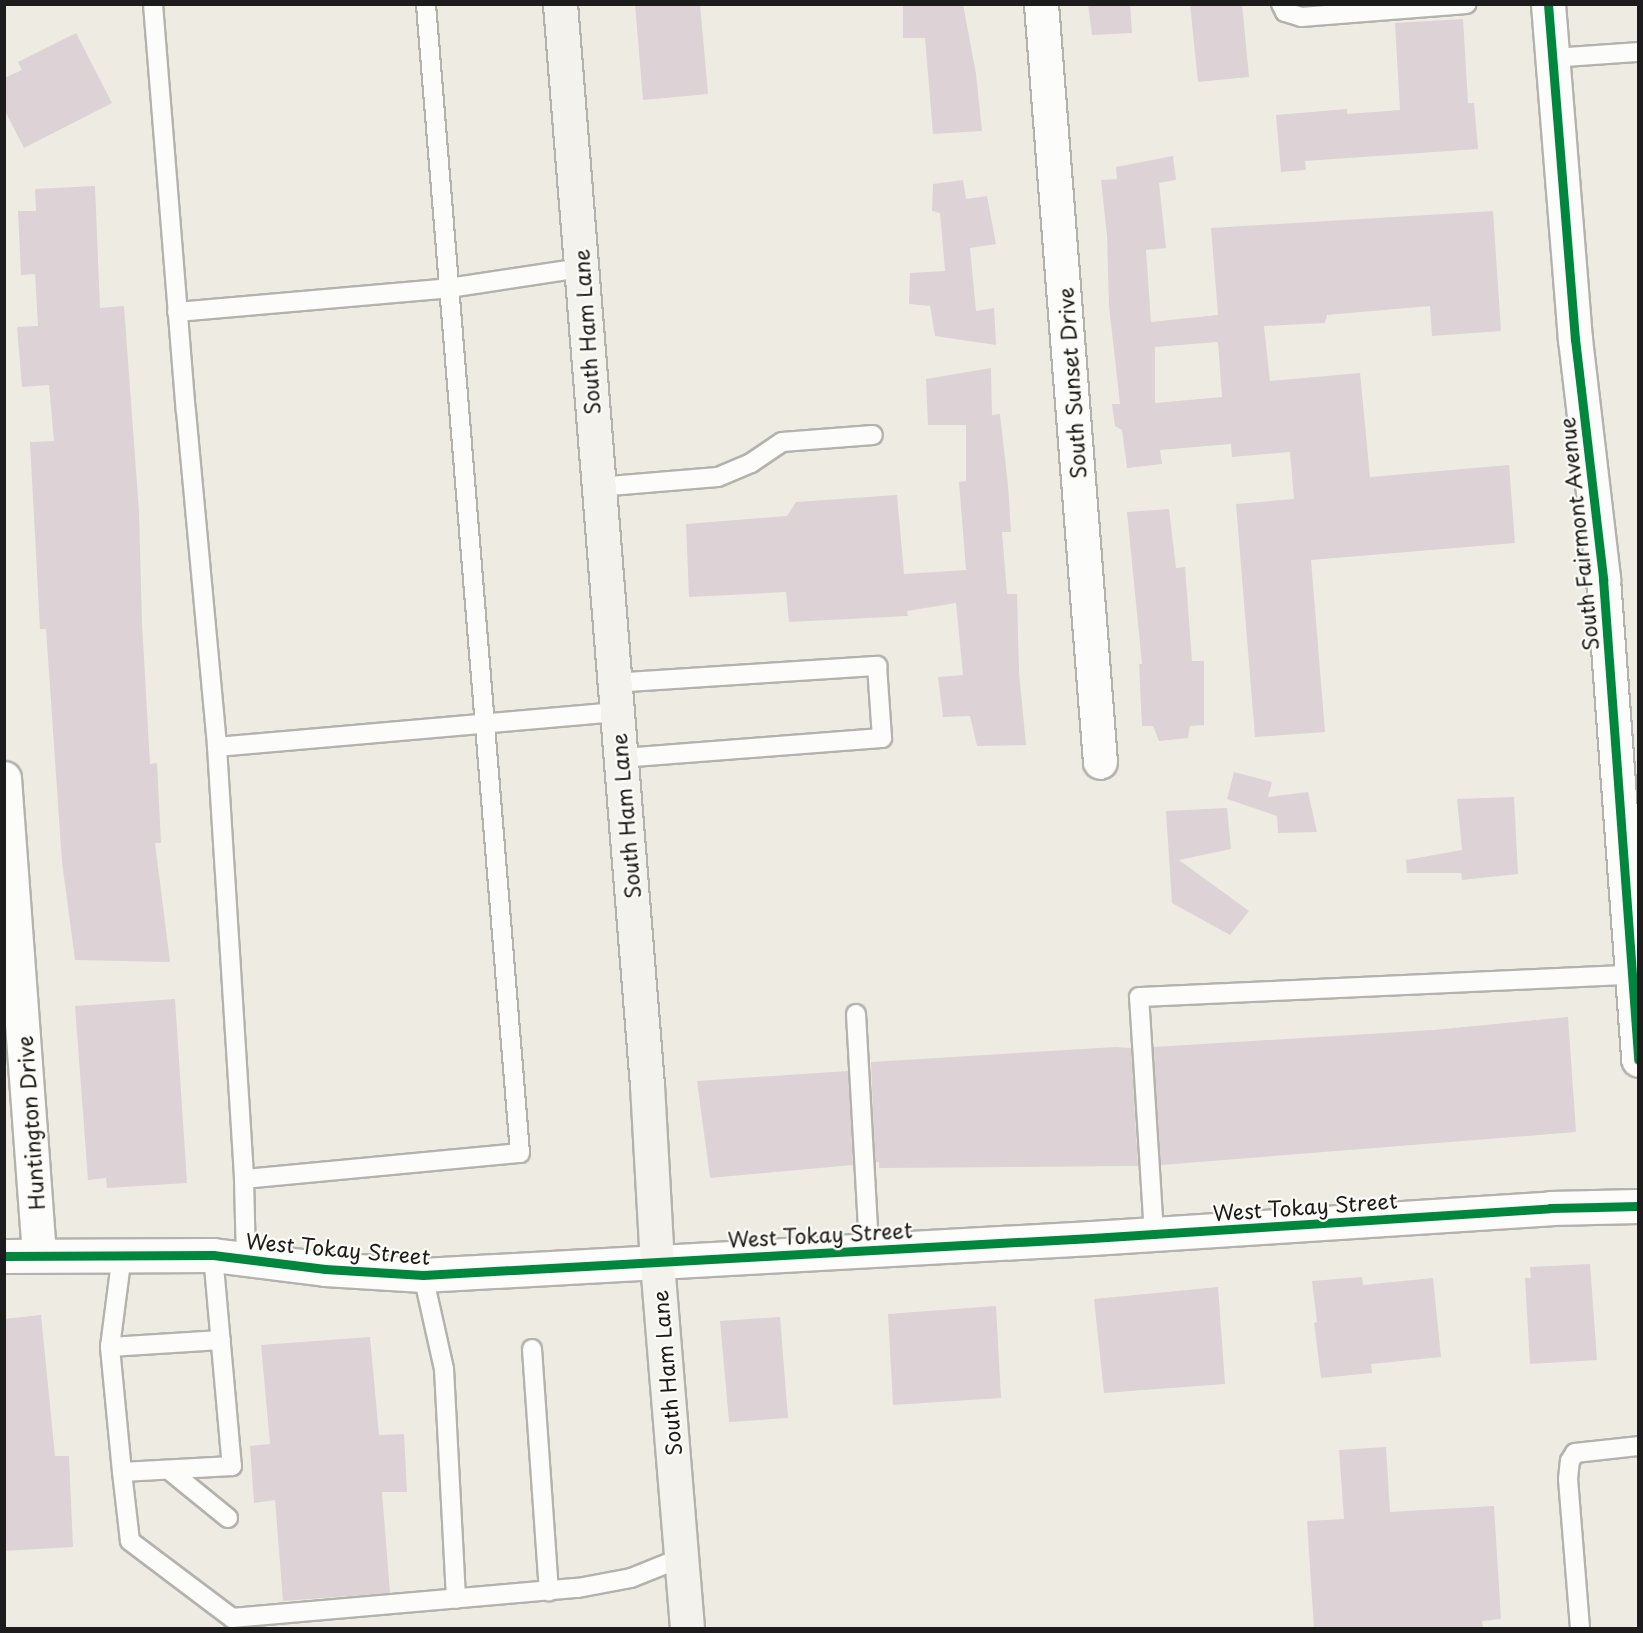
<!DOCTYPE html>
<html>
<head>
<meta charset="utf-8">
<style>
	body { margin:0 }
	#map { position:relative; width:1643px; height:1633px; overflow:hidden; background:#eeece2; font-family:"Playpen Sans",sans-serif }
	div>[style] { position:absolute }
	.building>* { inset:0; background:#ddd2d6 }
	.roads { filter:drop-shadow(2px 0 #b4b2ac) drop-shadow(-2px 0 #b4b2ac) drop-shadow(0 2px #b4b2ac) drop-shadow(0 -2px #b4b2ac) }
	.lane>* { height:18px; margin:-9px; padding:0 9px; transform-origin:9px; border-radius:9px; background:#fcfcfb }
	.street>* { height:33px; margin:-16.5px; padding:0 16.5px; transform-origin:16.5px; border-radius:16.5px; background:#fcfcfb }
	.secondary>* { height:33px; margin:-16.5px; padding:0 16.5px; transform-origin:16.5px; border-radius:16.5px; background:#f4f2ec }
	.cycleway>* { height:9px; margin:-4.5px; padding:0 4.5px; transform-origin:4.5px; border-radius:4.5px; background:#00873e }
	span { translate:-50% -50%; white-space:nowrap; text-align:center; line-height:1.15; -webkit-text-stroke:4.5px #fdfcf7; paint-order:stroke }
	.street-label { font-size:21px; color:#1c1c1c }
	.frame { position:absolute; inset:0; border:6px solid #1c1c1c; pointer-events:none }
</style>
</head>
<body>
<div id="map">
	<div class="building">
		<div style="clip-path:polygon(635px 4px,700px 4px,708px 94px,643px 100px)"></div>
		<div style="clip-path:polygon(903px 4px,963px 4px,976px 74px,982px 131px,933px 134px,925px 38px,903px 38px)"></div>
		<div style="clip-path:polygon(1088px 4px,1130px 4px,1132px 33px,1092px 35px)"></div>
		<div style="clip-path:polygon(1190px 4px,1242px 4px,1249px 77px,1198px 82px)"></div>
		<div style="clip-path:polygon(1463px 19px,1468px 103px,1474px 103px,1478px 149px,1305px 161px,1306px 170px,1281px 172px,1276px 115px,1347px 109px,1347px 114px,1400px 110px,1395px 23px)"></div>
		<div style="clip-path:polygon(76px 33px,112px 103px,24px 148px,4px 109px,4px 78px,22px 70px,18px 62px)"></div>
		<div style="clip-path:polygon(evenodd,1173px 156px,1176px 180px,1159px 183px,1166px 248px,1146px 250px,1151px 322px,1218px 315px,1211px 228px,1493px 211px,1501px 331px,1432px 336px,1430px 306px,1327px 315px,1325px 323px,1264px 326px,1270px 381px,1360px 373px,1370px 477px,1509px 465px,1515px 543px,1311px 560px,1325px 732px,1255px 737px,1236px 504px,1294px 499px,1290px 452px,1232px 457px,1231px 444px,1160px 450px,1162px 464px,1127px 468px,1122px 430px,1115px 426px,1112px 404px,1120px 404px,1109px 306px,1107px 236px,1101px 180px,1117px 179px,1116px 167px,1173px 156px,1218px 342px,1222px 397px,1155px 403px,1155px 347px,1218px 342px)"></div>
		<div style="clip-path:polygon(963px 180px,966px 199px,987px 196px,996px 244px,970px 248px,976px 311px,994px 308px,996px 345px,935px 336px,930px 306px,909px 304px,910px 273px,945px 271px,940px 213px,932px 211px,933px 184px)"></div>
		<div style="clip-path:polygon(95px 186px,100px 308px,124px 306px,139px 511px,142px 623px,150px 764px,157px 763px,161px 843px,155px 843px,170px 962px,75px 960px,62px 862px,46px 629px,40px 629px,30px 442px,54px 441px,49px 385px,22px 387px,17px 327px,38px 326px,35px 274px,21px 275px,18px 211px,36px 211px,35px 189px)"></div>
		<div style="clip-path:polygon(991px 368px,992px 415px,1000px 414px,1008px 485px,1011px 532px,1002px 532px,1007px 594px,1017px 594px,1019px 672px,1026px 745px,977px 746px,970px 716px,943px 717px,938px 677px,963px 675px,956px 603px,907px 611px,908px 616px,789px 622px,786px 592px,689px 597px,686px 524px,787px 516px,796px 502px,897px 495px,904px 574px,966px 570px,959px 482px,966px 481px,966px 425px,928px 425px,926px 379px)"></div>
		<div style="clip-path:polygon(1169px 509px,1176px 568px,1185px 567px,1192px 661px,1204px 661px,1204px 725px,1190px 726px,1188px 738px,1159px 741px,1153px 726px,1142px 726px,1139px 664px,1142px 664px,1127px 512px)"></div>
		<div style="clip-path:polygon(1234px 772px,1272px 782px,1268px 797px,1308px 792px,1317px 832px,1278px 833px,1277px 816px,1227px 799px)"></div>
		<div style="clip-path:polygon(1514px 797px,1518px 874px,1462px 880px,1461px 873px,1407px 873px,1406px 860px,1462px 850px,1457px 799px)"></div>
		<div style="clip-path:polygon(1227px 808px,1231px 849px,1179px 860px,1249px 911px,1230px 935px,1172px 903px,1166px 811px)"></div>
		<div style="clip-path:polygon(175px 999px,187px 1183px,107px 1188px,106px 1178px,88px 1180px,75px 1006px)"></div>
		<div style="clip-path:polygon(1568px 1017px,1576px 1132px,1161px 1165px,1153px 1047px,1433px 1030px)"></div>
		<div style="clip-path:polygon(1116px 1047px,1131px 1048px,1138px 1166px,879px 1168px,879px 1162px,875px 1162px,871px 1062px)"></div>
		<div style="clip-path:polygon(848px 1071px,853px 1165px,710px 1178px,697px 1081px)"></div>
		<div style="clip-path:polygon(1590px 1264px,1597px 1360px,1530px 1364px,1525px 1278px,1531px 1278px,1530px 1267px)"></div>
		<div style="clip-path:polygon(1362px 1277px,1363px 1285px,1433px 1278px,1441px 1357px,1371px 1364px,1372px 1373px,1321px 1378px,1314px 1323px,1317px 1322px,1312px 1281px)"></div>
		<div style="clip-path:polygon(1218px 1287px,1225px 1384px,1104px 1393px,1094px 1299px)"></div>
		<div style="clip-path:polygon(996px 1306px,1001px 1398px,893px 1405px,888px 1314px)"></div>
		<div style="clip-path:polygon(41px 1315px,55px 1456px,69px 1456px,73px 1547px,4px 1551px,4px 1319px)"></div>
		<div style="clip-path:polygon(780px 1317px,788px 1418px,729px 1422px,720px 1321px)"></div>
		<div style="clip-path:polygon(370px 1337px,379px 1435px,404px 1434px,407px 1492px,382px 1492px,390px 1593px,283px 1601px,275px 1500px,254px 1503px,250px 1446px,270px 1444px,261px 1345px)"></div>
		<div style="clip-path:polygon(1386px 1447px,1390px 1512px,1494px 1506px,1501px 1619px,1482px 1621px,1483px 1629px,1314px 1629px,1307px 1521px,1344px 1519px,1339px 1450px)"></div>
	</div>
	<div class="roads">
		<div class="lane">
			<div style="left:153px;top:4px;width:408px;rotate:85.4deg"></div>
			<div style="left:186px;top:411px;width:337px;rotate:84.7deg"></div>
			<div style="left:217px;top:747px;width:401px;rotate:-5deg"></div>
			<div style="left:1281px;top:4px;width:9px;rotate:63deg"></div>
			<div style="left:1285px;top:12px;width:17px;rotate:17deg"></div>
			<div style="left:1301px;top:17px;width:166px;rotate:-4.5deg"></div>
			<div style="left:1552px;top:58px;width:86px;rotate:-4deg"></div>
			<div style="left:177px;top:312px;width:273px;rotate:-5deg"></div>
			<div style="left:449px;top:288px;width:134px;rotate:-8.6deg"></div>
			<div style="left:598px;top:487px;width:120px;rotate:-4.8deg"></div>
			<div style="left:718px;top:477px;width:36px;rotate:-23deg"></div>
			<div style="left:751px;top:463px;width:37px;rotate:-34deg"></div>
			<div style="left:782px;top:442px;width:91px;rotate:-4.4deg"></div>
			<div style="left:613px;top:683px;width:265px;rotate:-3.7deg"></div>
			<div style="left:877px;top:666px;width:72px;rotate:86deg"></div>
			<div style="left:882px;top:738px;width:263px;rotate:175.6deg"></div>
			<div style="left:217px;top:747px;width:433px;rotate:86.4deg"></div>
			<div style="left:244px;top:1179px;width:277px;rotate:-5.4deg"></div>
			<div style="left:520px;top:1153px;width:1153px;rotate:-94.68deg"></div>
			<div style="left:856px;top:1014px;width:235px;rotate:86.8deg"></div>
			<div style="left:244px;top:1179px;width:80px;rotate:88.6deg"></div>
			<div style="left:1154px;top:1234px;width:237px;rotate:-93.6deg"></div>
			<div style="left:1139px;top:997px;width:493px;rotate:-2.6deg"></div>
			<div style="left:213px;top:1255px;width:212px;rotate:84.9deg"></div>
			<div style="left:232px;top:1466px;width:110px;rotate:176.9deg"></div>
			<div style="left:122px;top:1472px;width:126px;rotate:-95.5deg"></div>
			<div style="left:110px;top:1347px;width:111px;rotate:-3.6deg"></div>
			<div style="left:423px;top:1275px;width:96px;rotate:77.4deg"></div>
			<div style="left:444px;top:1369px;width:230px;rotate:87deg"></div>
			<div style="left:110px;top:1347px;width:94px;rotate:-82.6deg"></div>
			<div style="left:532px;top:1349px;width:243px;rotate:86deg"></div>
			<div style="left:169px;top:1470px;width:76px;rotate:39.1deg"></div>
			<div style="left:122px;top:1472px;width:69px;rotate:83.4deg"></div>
			<div style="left:130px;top:1541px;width:128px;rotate:37deg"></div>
			<div style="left:232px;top:1618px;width:347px;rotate:-5deg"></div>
			<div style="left:578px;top:1588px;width:54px;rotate:-10.7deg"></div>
			<div style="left:631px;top:1578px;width:54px;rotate:-21.8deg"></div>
			<div style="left:1580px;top:1628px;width:149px;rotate:-94.6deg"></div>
			<div style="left:1568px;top:1479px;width:18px;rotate:-84deg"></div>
			<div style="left:1570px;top:1461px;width:9px;rotate:-58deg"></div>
			<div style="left:1575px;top:1453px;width:63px;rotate:-6.3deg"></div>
		</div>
		<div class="street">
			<div style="left:1041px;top:4px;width:760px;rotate:85.55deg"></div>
			<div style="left:1548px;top:4px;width:336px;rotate:85.4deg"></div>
			<div style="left:1575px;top:339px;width:242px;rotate:83.3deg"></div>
			<div style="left:1603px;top:579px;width:482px;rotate:85.8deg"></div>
			<div style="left:4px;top:778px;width:476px;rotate:85.8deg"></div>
			<div style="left:4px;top:1256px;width:209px;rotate:-0.3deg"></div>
			<div style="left:213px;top:1255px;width:113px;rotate:7.1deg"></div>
			<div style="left:325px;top:1269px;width:98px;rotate:3.5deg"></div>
			<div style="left:423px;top:1275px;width:670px;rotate:-3.17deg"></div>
			<div style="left:1092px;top:1238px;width:459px;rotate:-3.7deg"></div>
			<div style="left:1550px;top:1208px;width:88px;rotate:-1.3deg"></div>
		</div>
		<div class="secondary">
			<div style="left:560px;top:4px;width:1084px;rotate:85.4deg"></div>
			<div style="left:647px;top:1085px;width:178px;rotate:86.8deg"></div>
			<div style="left:657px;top:1263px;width:366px;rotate:85.3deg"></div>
		</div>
	</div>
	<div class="cycleway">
		<div style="left:1548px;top:4px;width:336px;rotate:85.4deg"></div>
		<div style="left:1575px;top:339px;width:242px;rotate:83.3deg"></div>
		<div style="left:1603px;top:579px;width:482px;rotate:85.8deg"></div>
		<div style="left:4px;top:1256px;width:209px;rotate:-0.3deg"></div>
		<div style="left:213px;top:1255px;width:113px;rotate:7.1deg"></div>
		<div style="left:325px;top:1269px;width:98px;rotate:3.5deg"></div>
		<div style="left:423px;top:1275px;width:670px;rotate:-3.17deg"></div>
		<div style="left:1092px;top:1238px;width:459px;rotate:-3.7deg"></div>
		<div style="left:1550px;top:1208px;width:88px;rotate:-1.3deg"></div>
	</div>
	<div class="street-label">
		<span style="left:586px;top:332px;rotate:-94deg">South Ham Lane</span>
		<span style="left:1071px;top:383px;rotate:-94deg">South Sunset Drive</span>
		<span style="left:1578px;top:534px;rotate:-96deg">South Fairmont Avenue</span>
		<span style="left:625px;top:816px;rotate:-95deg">South Ham Lane</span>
		<span style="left:30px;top:1123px;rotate:-94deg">Huntington Drive</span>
		<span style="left:1305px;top:1206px;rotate:-4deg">West Tokay Street</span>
		<span style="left:820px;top:1234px;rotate:-3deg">West Tokay Street</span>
		<span style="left:338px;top:1248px;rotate:5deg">West Tokay Street</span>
		<span style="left:666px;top:1373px;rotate:-95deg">South Ham Lane</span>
	</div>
	<div class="frame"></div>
</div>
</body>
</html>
